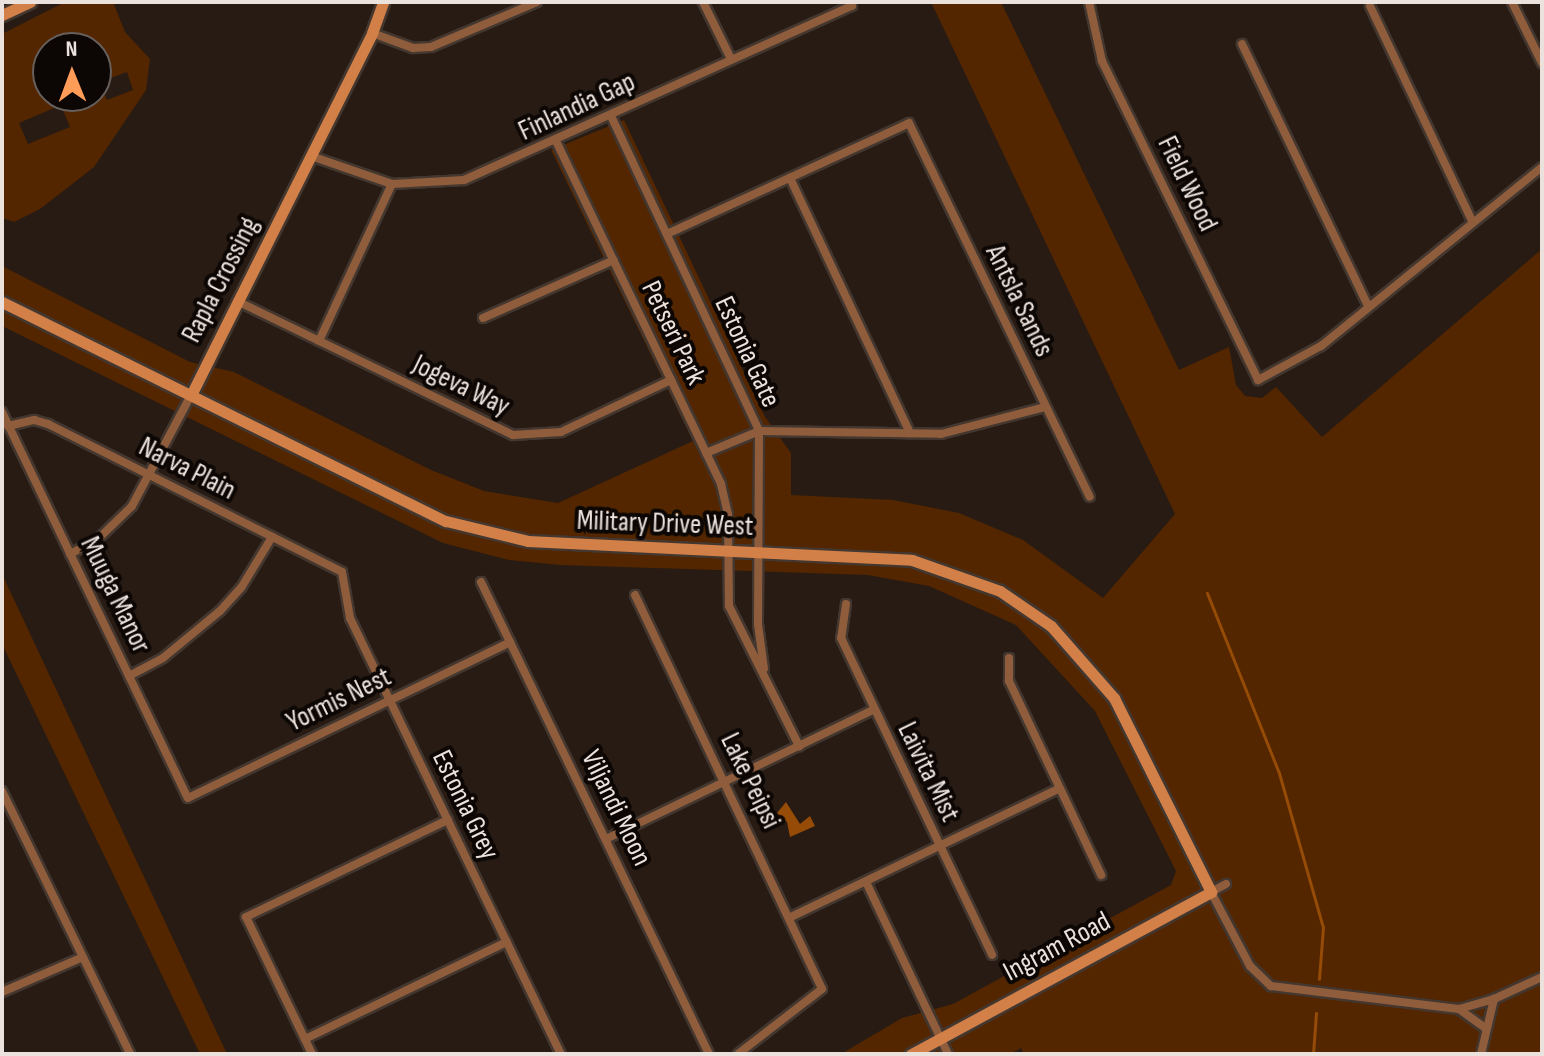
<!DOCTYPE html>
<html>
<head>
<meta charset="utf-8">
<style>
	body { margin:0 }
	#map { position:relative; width:1544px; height:1056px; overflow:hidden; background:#281b13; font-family:"Sofia Sans Condensed",sans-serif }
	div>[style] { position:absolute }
	.green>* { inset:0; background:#532600 }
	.water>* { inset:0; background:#964b07 }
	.stream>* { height:3px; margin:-1.5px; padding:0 1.5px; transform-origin:1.5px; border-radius:1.5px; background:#964b07 }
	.roads { filter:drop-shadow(2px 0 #43372f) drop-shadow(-2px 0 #43372f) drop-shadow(0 2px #43372f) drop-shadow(0 -2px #43372f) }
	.street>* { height:8px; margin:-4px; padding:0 4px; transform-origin:4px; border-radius:4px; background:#905d3c }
	.secondary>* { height:11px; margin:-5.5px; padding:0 5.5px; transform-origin:5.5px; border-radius:5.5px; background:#d28048 }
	span { translate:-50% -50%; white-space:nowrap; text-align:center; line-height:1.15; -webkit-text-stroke:8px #0c0704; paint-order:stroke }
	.street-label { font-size:28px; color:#ece2dd }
	.frame { position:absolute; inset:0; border:4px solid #ece2dd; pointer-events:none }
	.north { position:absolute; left:32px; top:32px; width:80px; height:80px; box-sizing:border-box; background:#0c0704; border:2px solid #665f5b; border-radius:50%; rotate:359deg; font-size:22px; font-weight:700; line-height:32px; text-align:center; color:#ece2dd }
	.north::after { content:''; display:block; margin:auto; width:28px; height:36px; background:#fe9c58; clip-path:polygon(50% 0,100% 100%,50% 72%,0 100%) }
</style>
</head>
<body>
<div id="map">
	<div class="green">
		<div style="clip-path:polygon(evenodd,65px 2px,113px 2px,125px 32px,150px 59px,146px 90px,94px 167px,40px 209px,14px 222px,2px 218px,2px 34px,65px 2px,48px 48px,96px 48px,96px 96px,48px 96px,48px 48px,65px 2px,127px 72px,133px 90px,107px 100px,102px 89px,110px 85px,108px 79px,127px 72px,65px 2px,61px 105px,70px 127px,28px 144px,19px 123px,61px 105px)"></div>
		<div style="clip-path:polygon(931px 2px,1001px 2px,1179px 370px,1229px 347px,1236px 385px,1245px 396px,1262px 398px,1276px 387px,1322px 437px,1542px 249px,1542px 1054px,1024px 1054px,1021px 1048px,1010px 1054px,841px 1054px,902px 1018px,953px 1004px,1171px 885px,1176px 871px,1095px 711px,1016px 625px,929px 586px,868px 575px,560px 565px,509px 560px,443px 543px,2px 326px,2px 266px,190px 362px,234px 372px,431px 470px,484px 491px,558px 503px,693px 441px,551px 150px,624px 120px,765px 417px,791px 453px,791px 495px,893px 500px,959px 513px,1023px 540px,1103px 598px,1175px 514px)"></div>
		<div style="clip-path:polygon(2px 574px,227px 1054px,200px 1054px,2px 644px)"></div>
	</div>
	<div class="water">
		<div style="clip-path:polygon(786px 802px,800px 824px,810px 816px,815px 826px,790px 837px,787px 822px,777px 813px)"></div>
	</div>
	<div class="stream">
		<div style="left:1207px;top:593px;width:194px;rotate:68.2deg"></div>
		<div style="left:1279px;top:773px;width:160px;rotate:74.1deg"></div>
		<div style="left:1323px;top:927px;width:52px;rotate:94.4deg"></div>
		<div style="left:1313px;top:1054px;width:41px;rotate:-85.8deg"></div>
	</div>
	<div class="roads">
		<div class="street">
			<div style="left:703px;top:2px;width:64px;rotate:63.8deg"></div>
			<div style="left:1089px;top:2px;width:60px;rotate:77.6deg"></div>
			<div style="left:1102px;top:61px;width:355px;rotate:63.9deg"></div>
			<div style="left:1258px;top:380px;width:72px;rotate:-28.4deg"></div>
			<div style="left:1321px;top:346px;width:284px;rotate:-39deg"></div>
			<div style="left:1512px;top:2px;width:68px;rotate:63.8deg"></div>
			<div style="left:1370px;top:6px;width:238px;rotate:64.6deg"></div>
			<div style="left:372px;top:33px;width:44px;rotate:20.1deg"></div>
			<div style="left:413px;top:48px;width:18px;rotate:-3deg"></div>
			<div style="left:431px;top:47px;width:115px;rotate:-23deg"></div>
			<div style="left:1242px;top:44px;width:291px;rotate:64.3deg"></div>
			<div style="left:611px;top:116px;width:348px;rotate:64.8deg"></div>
			<div style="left:759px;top:431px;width:193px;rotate:90.3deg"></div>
			<div style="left:758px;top:624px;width:45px;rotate:82.4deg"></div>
			<div style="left:556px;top:141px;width:381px;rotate:64.3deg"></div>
			<div style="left:721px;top:484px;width:31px;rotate:77deg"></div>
			<div style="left:728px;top:514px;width:92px;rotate:89.4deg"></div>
			<div style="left:729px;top:606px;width:157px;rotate:63.4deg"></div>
			<div style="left:311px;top:156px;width:86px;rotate:19.1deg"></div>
			<div style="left:392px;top:184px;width:72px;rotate:-3.2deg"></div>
			<div style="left:464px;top:180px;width:425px;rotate:-24.2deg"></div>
			<div style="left:852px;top:6px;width:4px;rotate:-117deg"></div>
			<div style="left:790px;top:178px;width:282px;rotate:64.8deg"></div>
			<div style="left:667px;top:234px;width:266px;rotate:-24.6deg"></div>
			<div style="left:909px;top:123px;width:415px;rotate:64.2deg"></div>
			<div style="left:237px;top:301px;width:307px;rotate:25.9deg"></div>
			<div style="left:513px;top:435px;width:48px;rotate:-3.6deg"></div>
			<div style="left:561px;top:432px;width:122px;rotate:-25.3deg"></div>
			<div style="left:483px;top:318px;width:143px;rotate:-23.9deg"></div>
			<div style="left:319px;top:341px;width:173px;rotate:-65.1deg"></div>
			<div style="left:2px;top:412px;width:428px;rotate:64.3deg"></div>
			<div style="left:188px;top:798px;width:358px;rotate:-25.8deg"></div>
			<div style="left:8px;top:426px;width:27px;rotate:-13deg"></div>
			<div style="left:34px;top:420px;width:15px;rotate:16deg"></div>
			<div style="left:48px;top:424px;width:329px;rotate:26.7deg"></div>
			<div style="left:342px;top:572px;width:47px;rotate:80.1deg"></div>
			<div style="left:350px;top:618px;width:484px;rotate:64.2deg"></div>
			<div style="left:706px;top:453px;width:57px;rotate:-22.5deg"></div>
			<div style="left:759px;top:431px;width:182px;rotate:0.9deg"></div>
			<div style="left:941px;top:434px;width:107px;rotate:-14.6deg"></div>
			<div style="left:70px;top:554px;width:32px;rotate:-28deg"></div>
			<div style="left:98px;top:539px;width:47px;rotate:-44.1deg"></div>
			<div style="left:132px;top:506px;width:126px;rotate:-62deg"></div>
			<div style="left:481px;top:582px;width:524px;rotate:64.22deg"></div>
			<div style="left:635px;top:595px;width:436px;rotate:64.6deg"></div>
			<div style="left:822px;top:989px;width:106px;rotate:142.3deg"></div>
			<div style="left:846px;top:604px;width:34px;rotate:98deg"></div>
			<div style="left:841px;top:638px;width:351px;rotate:64.5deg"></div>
			<div style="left:1009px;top:658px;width:23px;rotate:90deg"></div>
			<div style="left:1009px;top:681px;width:215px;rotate:64.6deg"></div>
			<div style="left:129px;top:676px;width:38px;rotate:-28deg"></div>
			<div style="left:163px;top:658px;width:74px;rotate:-39.5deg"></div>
			<div style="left:220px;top:611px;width:31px;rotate:-48deg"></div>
			<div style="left:241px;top:588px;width:60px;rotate:-58.7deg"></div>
			<div style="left:2px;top:791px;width:292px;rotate:64deg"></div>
			<div style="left:606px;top:839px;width:297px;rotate:-25.8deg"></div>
			<div style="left:866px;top:882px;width:191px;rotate:64.5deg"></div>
			<div style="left:1226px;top:884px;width:17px;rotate:152deg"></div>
			<div style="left:1211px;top:892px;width:84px;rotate:62.2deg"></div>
			<div style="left:1250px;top:966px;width:29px;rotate:44deg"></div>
			<div style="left:1271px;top:986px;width:189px;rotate:7deg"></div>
			<div style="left:1459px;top:1009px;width:36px;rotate:-16deg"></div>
			<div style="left:791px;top:917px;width:296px;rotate:-25.6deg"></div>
			<div style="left:2px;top:992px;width:88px;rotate:-23.4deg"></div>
			<div style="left:1459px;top:1009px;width:32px;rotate:36deg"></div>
			<div style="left:305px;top:1039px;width:224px;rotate:-25.7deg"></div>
			<div style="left:312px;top:1054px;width:152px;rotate:-115.7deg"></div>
			<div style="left:246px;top:917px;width:224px;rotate:-25.7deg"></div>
			<div style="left:1481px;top:1054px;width:57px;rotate:-76.7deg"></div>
			<div style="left:1494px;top:999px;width:53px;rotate:-24.6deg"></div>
		</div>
		<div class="secondary">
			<div style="left:2px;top:15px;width:31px;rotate:-25deg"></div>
			<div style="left:2px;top:302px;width:495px;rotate:26.3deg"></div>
			<div style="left:446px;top:521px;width:84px;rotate:13.7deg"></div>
			<div style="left:528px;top:541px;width:384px;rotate:2.8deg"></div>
			<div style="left:912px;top:560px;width:93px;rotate:19.4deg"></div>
			<div style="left:1000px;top:591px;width:62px;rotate:34.5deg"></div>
			<div style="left:1051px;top:626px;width:96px;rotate:48.8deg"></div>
			<div style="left:1114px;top:698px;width:217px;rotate:63.4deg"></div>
			<div style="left:1211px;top:892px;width:341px;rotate:151.6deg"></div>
			<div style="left:191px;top:395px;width:405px;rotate:-63.4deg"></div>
			<div style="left:372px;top:33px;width:33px;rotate:-70deg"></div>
		</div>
	</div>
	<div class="street-label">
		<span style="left:577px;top:107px;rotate:-25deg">Finlandia Gap</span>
		<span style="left:1187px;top:184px;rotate:64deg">Field Wood</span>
		<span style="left:221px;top:280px;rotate:-63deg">Rapla Crossing</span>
		<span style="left:1019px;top:301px;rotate:64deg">Antsla Sands</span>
		<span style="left:673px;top:333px;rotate:64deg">Petseri Park</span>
		<span style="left:747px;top:352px;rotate:65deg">Estonia Gate</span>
		<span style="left:461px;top:386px;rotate:26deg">Jogeva Way</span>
		<span style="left:187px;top:469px;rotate:27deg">Narva Plain</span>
		<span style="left:665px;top:524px;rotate:2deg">Military Drive West</span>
		<span style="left:115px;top:595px;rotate:64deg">Muuga Manor</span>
		<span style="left:339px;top:700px;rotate:-26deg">Yormis Nest</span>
		<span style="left:928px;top:772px;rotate:64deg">Laivita Mist</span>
		<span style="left:750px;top:781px;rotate:64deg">Lake Peipsi</span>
		<span style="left:465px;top:805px;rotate:64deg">Estonia Grey</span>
		<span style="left:616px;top:808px;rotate:64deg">Viljandi Moon</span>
		<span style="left:1057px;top:947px;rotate:-28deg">Ingram Road</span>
	</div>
	<div class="frame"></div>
	<div class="north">N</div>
</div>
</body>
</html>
